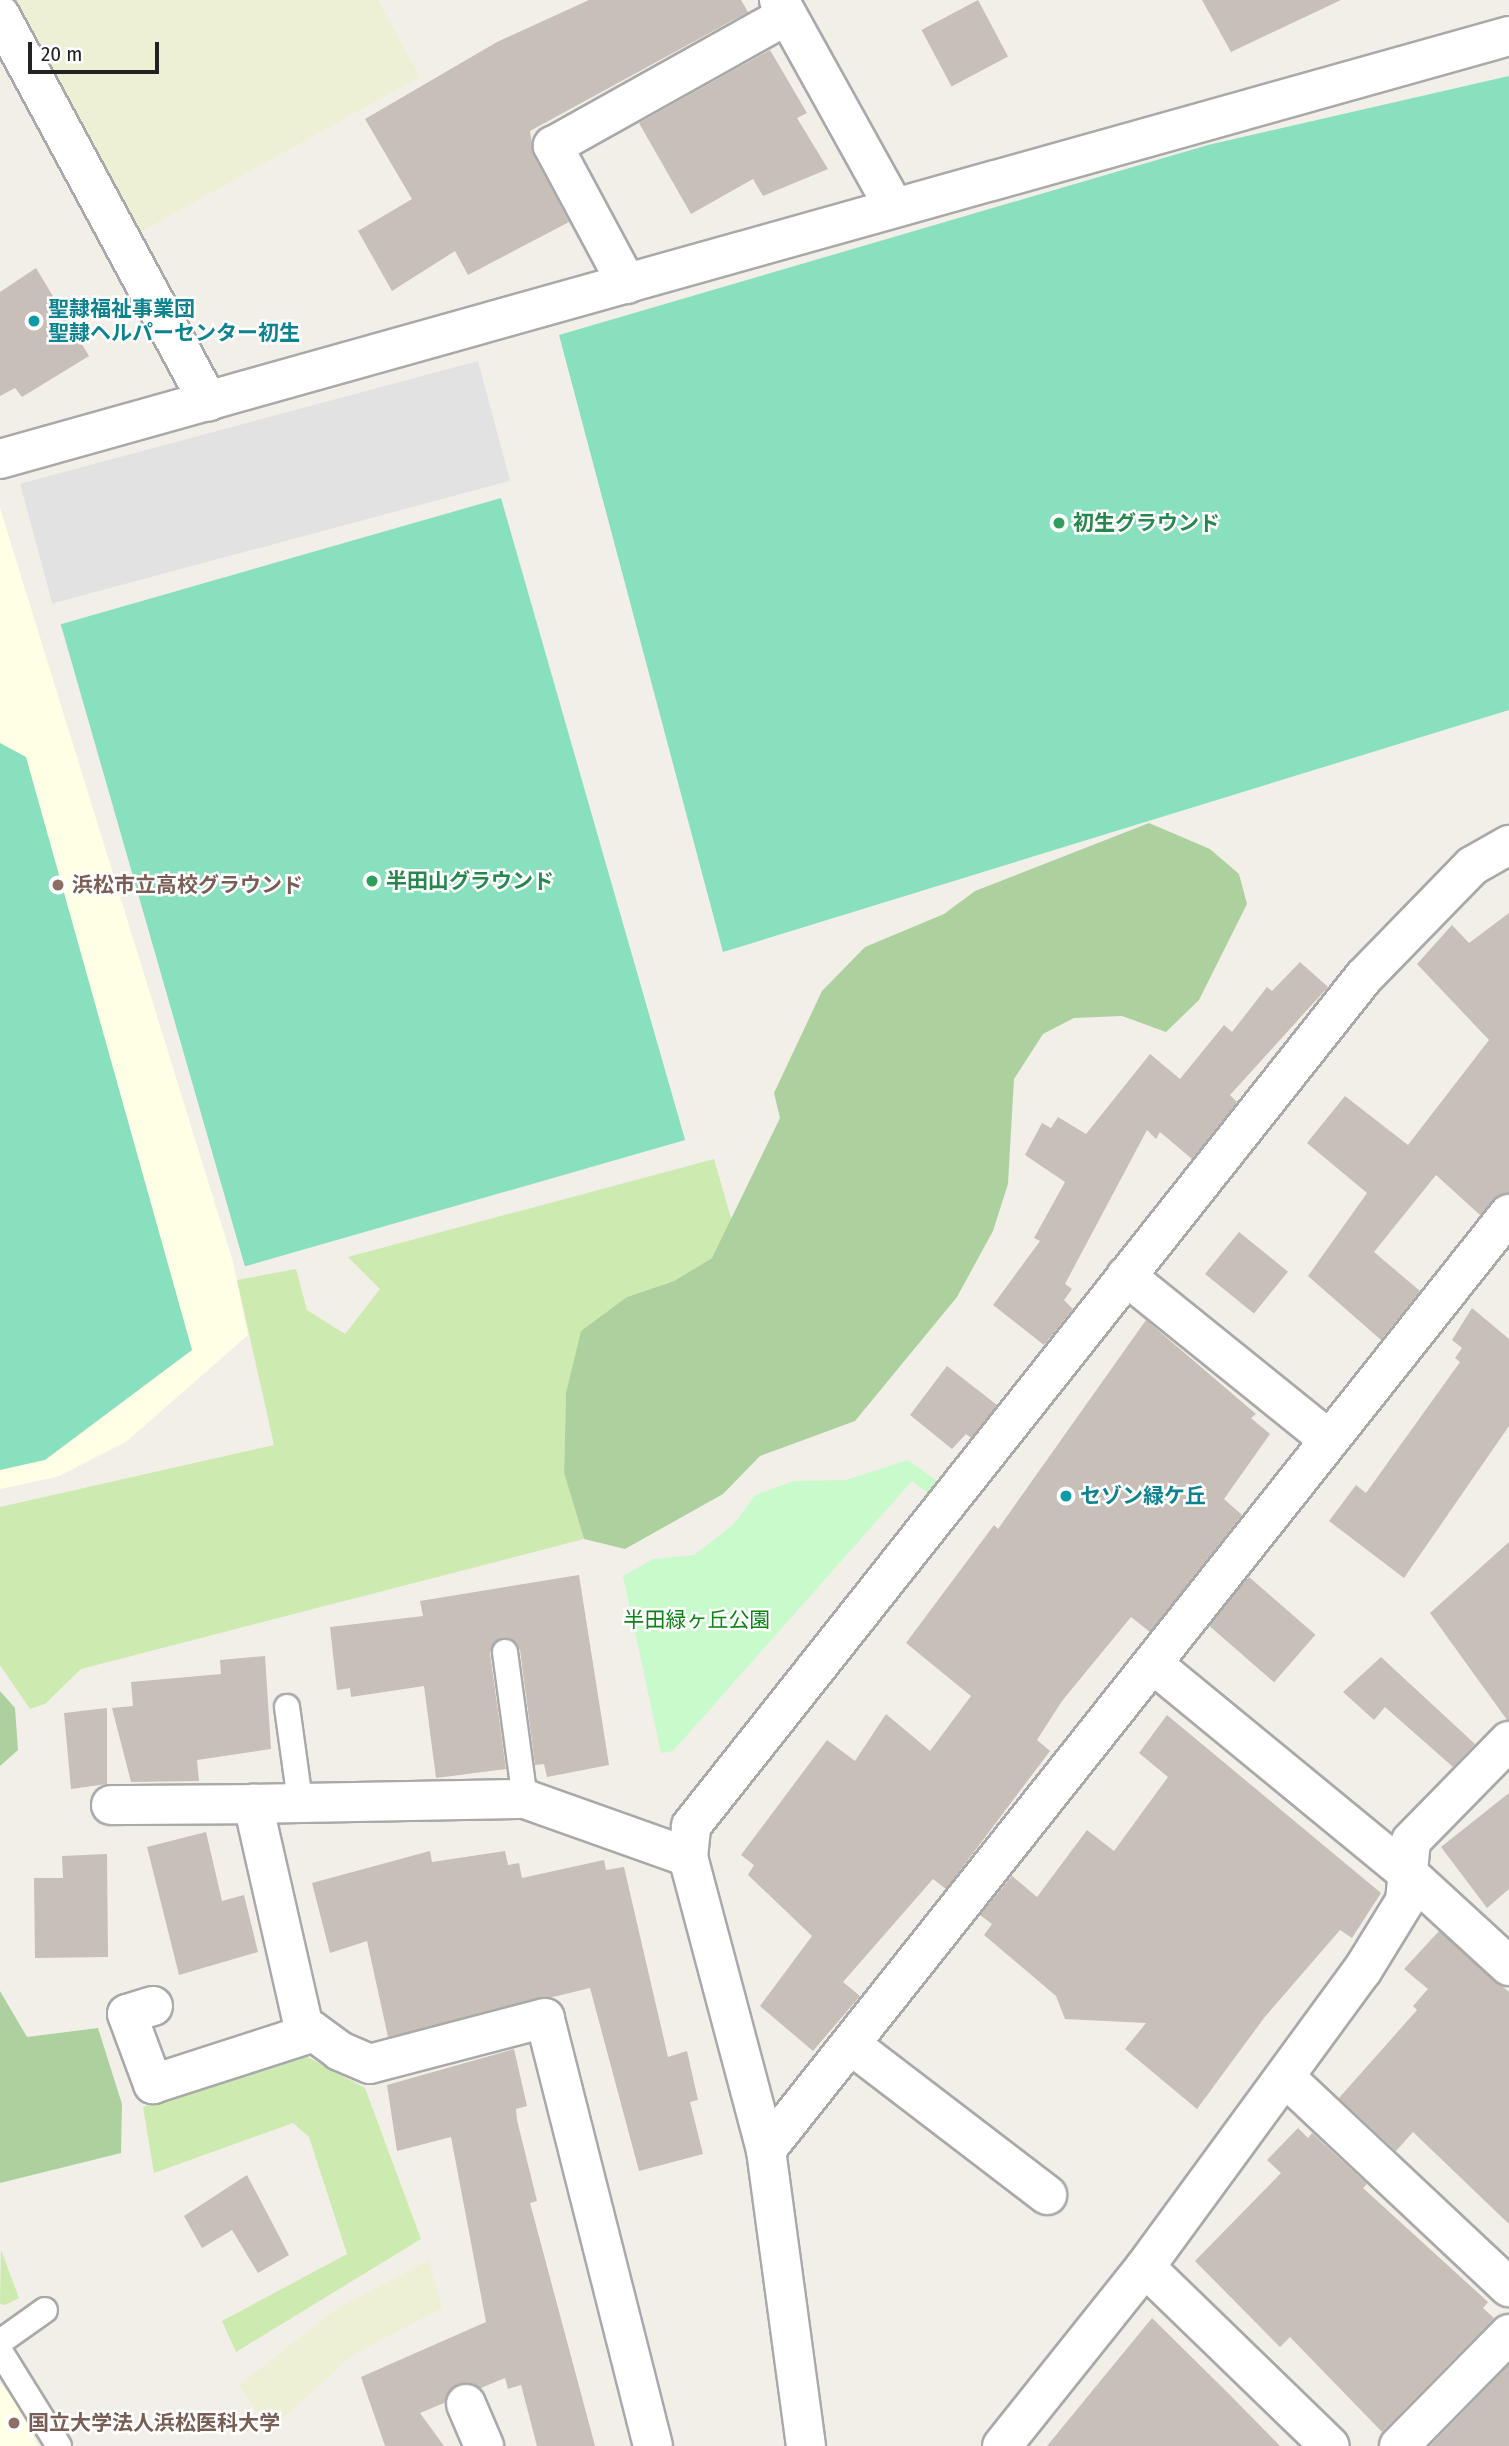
<!DOCTYPE html>
<html>
<head>
<meta charset="utf-8">
<style>
	body { margin:0 }
	#map { position:relative; width:1509px; height:2446px; overflow:hidden; background:#f2efe9; font-family:"Fira Sans Condensed","Noto Sans JP",sans-serif }
	div>[style] { position:absolute }
	.education>* { inset:0; background:#ffffe5 }
	.farmland>* { inset:0; background:#eef0d5 }
	.grass>* { inset:0; background:#cdebb0 }
	.forest>* { inset:0; background:#add19e }
	.park>* { inset:0; background:#c8facc }
	.pitch>* { inset:0; background:#88e0be; transform-origin:0 0 }
	.parking>* { inset:0; background:#e2e2e2; transform-origin:0 0 }
	.building>* { inset:0; background:#c7bfb8; transform-origin:0 0 }
	.roads { filter:drop-shadow(2px 0 #a9a9a9) drop-shadow(-2px 0 #a9a9a9) drop-shadow(0 2px #a9a9a9) drop-shadow(0 -2px #a9a9a9) }
	.service>* { height:24px; margin:-12px; padding:0 12px; transform-origin:12px; border-radius:12px; background:#fff }
	.minor>* { height:38px; margin:-19px; padding:0 19px; transform-origin:19px; border-radius:19px; background:#fff }
	.tertiary>* { height:38px; margin:-19px; padding:0 19px; transform-origin:19px; border-radius:19px; background:#fff }
	.dots>* { width:19px; height:19px; translate:-50% -50%; box-sizing:border-box; border:4px solid #fff; border-radius:50% }
	span { translate:-50% -50%; white-space:nowrap; text-align:center; line-height:1.15; -webkit-text-stroke:5px #fff; paint-order:stroke }
	.culture-label { font-size:21px; color:#0d838f; font-weight:700 }
	.left { translate:0 -50%; text-align:left }
	.leisure-label { font-size:21px; color:#27864d; font-weight:700 }
	.education-label { font-size:21px; color:#785e54; font-weight:700 }
	.park-label { font-size:21px; color:#0c8416 }
	.scale { position:absolute; left:28px; top:42px; width:131px; height:32px; box-sizing:border-box; border:4px solid #222; border-top:0; padding-left:9px; font-size:21px; line-height:24px; white-space:nowrap; color:#222; -webkit-text-stroke:5px #fff; paint-order:stroke }
</style>
</head>
<body>
<div id="map">
	<div class="education">
		<i style="clip-path:polygon(0 508px,233px 1262px,248px 1335px,126px 1442px,57px 1477px,0 1489px)"></i>
		<i style="clip-path:polygon(0 2383px,16px 2400px,38px 2446px,0 2446px)"></i>
	</div>
	<div class="farmland">
		<i style="clip-path:polygon(8px 0,378px 0,420px 77px,135px 235px)"></i>
		<i style="clip-path:polygon(429px 2260px,442px 2308px,353px 2355px,269px 2431px,239px 2385px,336px 2309px)"></i>
	</div>
	<div class="grass">
		<i style="clip-path:polygon(714px 1159px,733px 1225px,712px 1258px,674px 1281px,627px 1297px,566px 1393px,564px 1473px,584px 1539px,81px 1669px,45px 1704px,30px 1709px,0 1665px,0 1507px,274px 1445px,237px 1280px,296px 1269px,307px 1310px,345px 1334px,380px 1289px,348px 1257px)"></i>
		<i style="clip-path:polygon(302px 2054px,365px 2088px,421px 2239px,236px 2352px,222px 2321px,347px 2254px,309px 2137px,293px 2123px,154px 2173px,143px 2107px)"></i>
		<i style="clip-path:polygon(1px 2250px,19px 2298px,5px 2305px,0 2304px)"></i>
	</div>
	<div class="forest">
		<i style="clip-path:polygon(1149px 823px,1210px 849px,1239px 874px,1247px 904px,1199px 1000px,1166px 1032px,1122px 1016px,1074px 1018px,1043px 1034px,1014px 1079px,1008px 1184px,993px 1231px,957px 1297px,855px 1421px,760px 1456px,723px 1494px,625px 1549px,584px 1539px,564px 1473px,566px 1393px,581px 1331px,627px 1297px,674px 1281px,712px 1258px,780px 1118px,774px 1093px,822px 991px,865px 947px,944px 914px,975px 891px)"></i>
		<i style="clip-path:polygon(0 1691px,15px 1708px,18px 1750px,0 1766px)"></i>
		<i style="clip-path:polygon(0 1991px,27px 2037px,98px 2028px,122px 2104px,121px 2153px,0 2183px)"></i>
	</div>
	<div class="park">
		<i style="clip-path:polygon(908px 1460px,937px 1481px,929px 1494px,912px 1481px,673px 1751px,661px 1753px,623px 1576px,653px 1559px,694px 1555px,733px 1525px,755px 1495px,794px 1481px,846px 1480px)"></i>
	</div>
	<div class="pitch">
		<i style="clip-path:polygon(1509px 76px,1509px 710px,723px 952px,559px 335px,1208px 145px)"></i>
		<i style="left:501px;top:498px;width:668px;height:458px;rotate:74deg"></i>
		<i style="clip-path:polygon(0 743px,26px 757px,192px 1350px,45px 1460px,0 1470px)"></i>
	</div>
	<div class="parking">
		<i style="left:478px;top:361px;width:124px;height:474px;rotate:75deg"></i>
	</div>
	<div class="building">
		<i style="clip-path:polygon(589px 0,741px 0,748px 12px,530px 131px,534px 156px,569px 222px,468px 275px,455px 251px,392px 291px,358px 231px,412px 199px,365px 119px,497px 42px)"></i>
		<i style="left:978px;top:0;width:64px;height:64px;rotate:62deg"></i>
		<i style="clip-path:polygon(1202px 0,1341px 0,1231px 52px)"></i>
		<i style="clip-path:polygon(770px 50px,807px 113px,797px 118px,828px 169px,763px 196px,753px 179px,691px 214px,639px 123px)"></i>
		<i style="clip-path:polygon(36px 268px,89px 356px,22px 397px,15px 388px,0 396px,0 292px)"></i>
		<i style="clip-path:polygon(1509px 913px,1509px 1193px,1480px 1215px,1436px 1175px,1374px 1252px,1420px 1291px,1381px 1340px,1308px 1276px,1367px 1193px,1307px 1143px,1345px 1096px,1408px 1145px,1489px 1040px,1417px 964px,1452px 925px,1469px 943px)"></i>
		<i style="clip-path:polygon(1300px 962px,1328px 987px,1230px 1095px,1237px 1102px,1192px 1159px,1160px 1132px,1156px 1139px,1147px 1130px,1065px 1284px,1072px 1289px,1064px 1300px,1073px 1309px,1044px 1345px,993px 1305px,1040px 1241px,1034px 1238px,1065px 1182px,1025px 1155px,1042px 1123px,1051px 1128px,1058px 1117px,1086px 1134px,1150px 1054px,1180px 1079px,1224px 1025px,1232px 1032px,1267px 987px,1272px 991px)"></i>
		<i style="left:1239px;top:1232px;width:63px;height:54px;rotate:39deg"></i>
		<i style="clip-path:polygon(1472px 1308px,1509px 1339px,1509px 1426px,1404px 1578px,1329px 1521px,1356px 1485px,1366px 1493px,1460px 1362px,1455px 1358px,1462px 1348px,1452px 1340px)"></i>
		<i style="clip-path:polygon(1146px 1320px,1256px 1414px,1251px 1418px,1270px 1434px,1224px 1499px,1242px 1515px,1150px 1632px,1131px 1617px,1062px 1701px,1037px 1740px,1050px 1751px,946px 1889px,933px 1879px,843px 1982px,860px 1996px,813px 2051px,760px 2006px,812px 1936px,748px 1875px,754px 1865px,741px 1855px,827px 1740px,855px 1761px,886px 1714px,930px 1751px,971px 1696px,906px 1643px,994px 1525px,998px 1529px)"></i>
		<i style="clip-path:polygon(947px 1366px,997px 1405px,971px 1438px,966px 1434px,952px 1449px,910px 1415px)"></i>
		<i style="clip-path:polygon(1509px 1542px,1509px 1720px,1507px 1720px,1430px 1613px)"></i>
		<i style="clip-path:polygon(579px 1575px,609px 1765px,547px 1777px,544px 1764px,535px 1765px,520px 1650px,510px 1638px,495px 1641px,490px 1653px,506px 1769px,436px 1778px,424px 1686px,351px 1697px,350px 1688px,337px 1690px,330px 1627px,423px 1616px,420px 1601px)"></i>
		<i style="left:1249px;top:1577px;width:88px;height:63px;rotate:41deg"></i>
		<i style="clip-path:polygon(265px 1656px,271px 1749px,197px 1760px,199px 1781px,131px 1782px,112px 1708px,133px 1706px,131px 1682px,221px 1674px,220px 1660px)"></i>
		<i style="clip-path:polygon(1381px 1657px,1475px 1744px,1453px 1767px,1385px 1707px,1374px 1720px,1343px 1692px)"></i>
		<i style="clip-path:polygon(107px 1708px,107px 1784px,71px 1789px,64px 1713px)"></i>
		<i style="clip-path:polygon(1167px 1715px,1381px 1893px,1352px 1938px,1340px 1930px,1264px 2018px,1197px 2109px,1125px 2049px,1146px 2023px,1065px 2019px,1056px 1996px,984px 1935px,992px 1924px,980px 1915px,1012px 1876px,1037px 1897px,1087px 1830px,1114px 1851px,1168px 1777px,1139px 1753px)"></i>
		<i style="clip-path:polygon(1509px 1793px,1509px 1889px,1487px 1908px,1441px 1847px)"></i>
		<i style="clip-path:polygon(206px 1832px,222px 1901px,244px 1895px,258px 1952px,179px 1975px,147px 1847px)"></i>
		<i style="clip-path:polygon(430px 1851px,432px 1862px,505px 1851px,508px 1865px,519px 1863px,522px 1878px,604px 1860px,606px 1870px,624px 1867px,668px 2057px,687px 2051px,698px 2100px,690px 2102px,703px 2154px,639px 2171px,590px 1988px,388px 2037px,367px 1941px,330px 1953px,312px 1883px)"></i>
		<i style="clip-path:polygon(107px 1854px,108px 1957px,35px 1958px,34px 1878px,63px 1878px,62px 1856px)"></i>
		<i style="clip-path:polygon(1439px 1931px,1509px 1992px,1509px 2224px,1413px 2132px,1396px 2151px,1339px 2098px,1417px 2010px,1413px 2006px,1428px 1989px,1404px 1969px)"></i>
		<i style="clip-path:polygon(514px 2049px,527px 2106px,516px 2109px,517px 2120px,537px 2201px,530px 2203px,595px 2446px,537px 2446px,521px 2385px,508px 2389px,505px 2378px,481px 2388px,458px 2384px,444px 2403px,420px 2413px,444px 2446px,385px 2446px,361px 2377px,486px 2322px,451px 2137px,397px 2151px,387px 2085px)"></i>
		<i style="clip-path:polygon(1298px 2128px,1308px 2138px,1312px 2133px,1367px 2184px,1363px 2188px,1488px 2302px,1483px 2308px,1494px 2318px,1382px 2432px,1290px 2337px,1280px 2347px,1195px 2261px,1281px 2173px,1267px 2160px)"></i>
		<i style="clip-path:polygon(247px 2175px,289px 2255px,258px 2273px,232px 2230px,202px 2248px,184px 2216px)"></i>
		<i style="clip-path:polygon(1152px 2318px,1230px 2395px,1280px 2446px,1047px 2446px)"></i>
		<i style="clip-path:polygon(1509px 2365px,1509px 2446px,1430px 2446px)"></i>
	</div>
	<div class="roads">
		<div class="service">
			<i style="left:505px;top:1652px;width:148px;rotate:82.3deg"></i>
			<i style="left:287px;top:1707px;width:95px;rotate:82.1deg"></i>
			<i style="left:0;top:2342px;width:55px;rotate:-35.4deg"></i>
			<i style="left:0;top:2351px;width:112px;rotate:58.2deg"></i>
		</div>
		<div class="minor">
			<i style="left:0;top:15px;width:439px;rotate:61.7deg"></i>
			<i style="left:627px;top:284px;width:157px;rotate:-118.2deg"></i>
			<i style="left:553px;top:146px;width:268px;rotate:-29.2deg"></i>
			<i style="left:1126px;top:1276px;width:261px;rotate:38.9deg"></i>
			<i style="left:1154px;top:1665px;width:333px;rotate:39.4deg"></i>
			<i style="left:1411px;top:1876px;width:133px;rotate:42.6deg"></i>
			<i style="left:111px;top:1805px;width:142px;rotate:-0.4deg"></i>
			<i style="left:153px;top:2006px;width:27px;rotate:163deg"></i>
			<i style="left:127px;top:2014px;width:75px;rotate:69.6deg"></i>
			<i style="left:153px;top:2084px;width:169px;rotate:-17.9deg"></i>
			<i style="left:851px;top:2045px;width:247px;rotate:37.4deg"></i>
			<i style="left:1285px;top:2077px;width:307px;rotate:43.2deg"></i>
			<i style="left:766px;top:2150px;width:1195px;rotate:-51.56deg"></i>
			<i style="left:1145px;top:2267px;width:257px;rotate:44.1deg"></i>
			<i style="left:466px;top:2404px;width:46px;rotate:66.8deg"></i>
			<i style="left:653px;top:2446px;width:441px;rotate:-104.2deg"></i>
			<i style="left:545px;top:2018px;width:181px;rotate:165.3deg"></i>
			<i style="left:370px;top:2064px;width:33px;rotate:-157deg"></i>
			<i style="left:340px;top:2051px;width:46px;rotate:-143.9deg"></i>
			<i style="left:303px;top:2024px;width:226px;rotate:-102.8deg"></i>
			<i style="left:253px;top:1804px;width:272px;rotate:-1.1deg"></i>
			<i style="left:525px;top:1799px;width:173px;rotate:19.6deg"></i>
			<i style="left:806px;top:2446px;width:299px;rotate:-97.7deg"></i>
			<i style="left:766px;top:2150px;width:303px;rotate:-104.9deg"></i>
			<i style="left:688px;top:1857px;width:31px;rotate:-84deg"></i>
			<i style="left:691px;top:1826px;width:1083px;rotate:-51.6deg"></i>
			<i style="left:1364px;top:977px;width:155px;rotate:-45.8deg"></i>
			<i style="left:1472px;top:866px;width:43px;rotate:-29.6deg"></i>
			<i style="left:1002px;top:2446px;width:229px;rotate:-51.4deg"></i>
			<i style="left:1145px;top:2267px;width:367px;rotate:-53.8deg"></i>
			<i style="left:1362px;top:1971px;width:82px;rotate:-58.4deg"></i>
			<i style="left:1405px;top:1901px;width:60px;rotate:-84.3deg"></i>
			<i style="left:1411px;top:1841px;width:140px;rotate:-45.6deg"></i>
			<i style="left:1399px;top:2446px;width:157px;rotate:-45.5deg"></i>
		</div>
		<div class="tertiary">
			<i style="left:779px;top:0;width:235px;rotate:61deg"></i>
			<i style="left:0;top:459px;width:1567px;rotate:-15.66deg"></i>
		</div>
	</div>
	<div class="dots">
		<i style="left:34px;top:321px;background:#0f9aa8"></i>
		<i style="left:1059px;top:523px;background:#2e9e5b"></i>
		<i style="left:372px;top:881px;background:#2e9e5b"></i>
		<i style="left:58px;top:885px;background:#8d6e63"></i>
		<i style="left:1066px;top:1496px;background:#0f9aa8"></i>
		<i style="left:14px;top:2423px;background:#8d6e63"></i>
	</div>
	<div class="culture-label">
		<span class="left" style="left:48px;top:321px">聖隷福祉事業団<br>聖隷ヘルパーセンター初生</span>
		<span class="left" style="left:1080px;top:1496px">セゾン緑ケ丘</span>
	</div>
	<div class="leisure-label">
		<span class="left" style="left:1073px;top:523px">初生グラウンド</span>
		<span class="left" style="left:386px;top:881px">半田山グラウンド</span>
	</div>
	<div class="education-label">
		<span class="left" style="left:72px;top:885px">浜松市立高校グラウンド</span>
		<span class="left" style="left:28px;top:2423px">国立大学法人浜松医科大学</span>
	</div>
	<div class="park-label">
		<span style="left:697px;top:1620px">半田緑ヶ丘公園</span>
	</div>
	<div class="scale">20 m</div>
</div>
</body>
</html>
